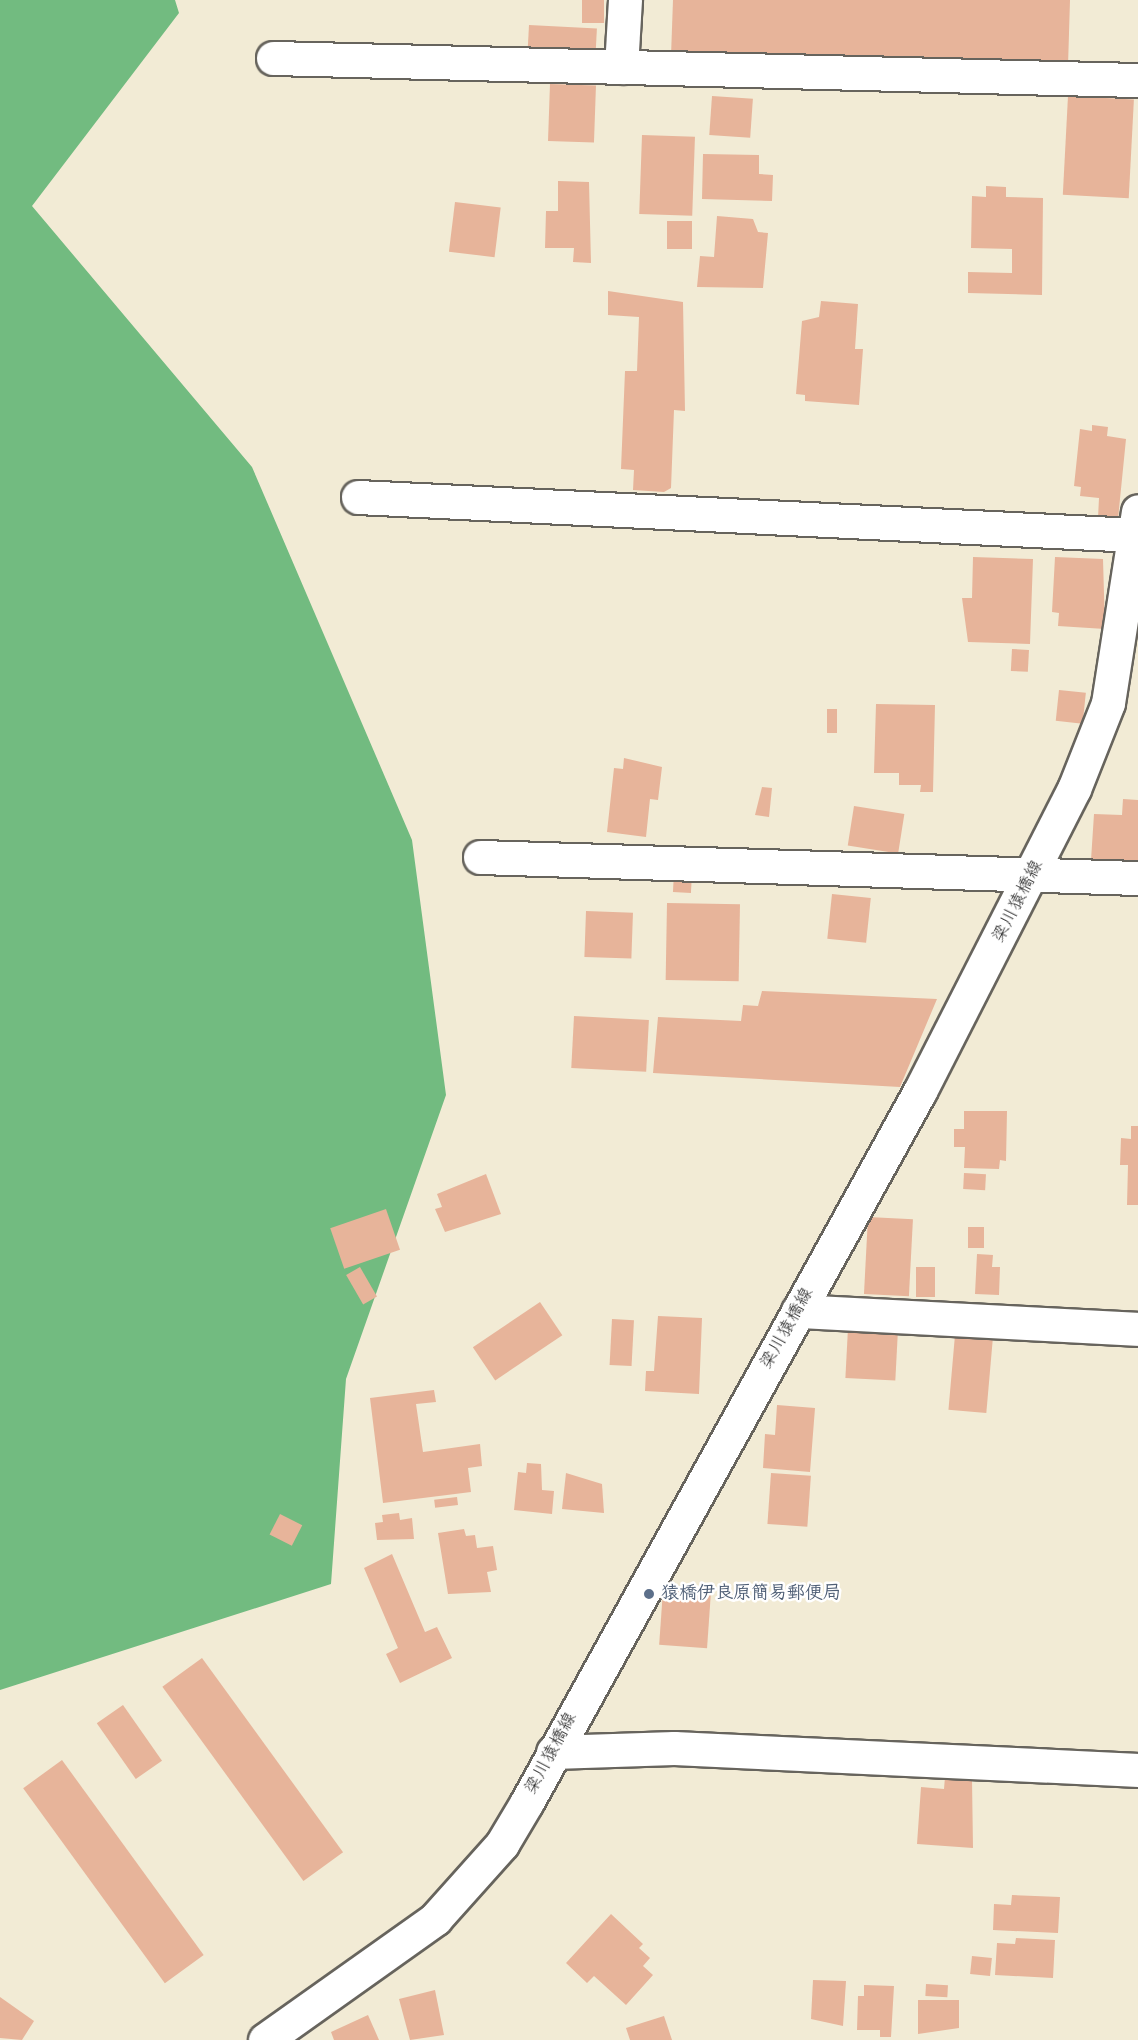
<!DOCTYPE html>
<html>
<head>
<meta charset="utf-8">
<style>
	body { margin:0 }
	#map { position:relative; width:1138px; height:2040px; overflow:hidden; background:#f2ebd5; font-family:Kalam,"Klee One",sans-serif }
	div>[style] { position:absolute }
	.forest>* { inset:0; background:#72bb80 }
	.building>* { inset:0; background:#e7b49a; transform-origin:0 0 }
	.roads { filter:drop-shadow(2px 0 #67645d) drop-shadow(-2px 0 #67645d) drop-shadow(0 2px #67645d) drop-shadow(0 -2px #67645d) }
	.minor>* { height:33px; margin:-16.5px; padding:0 16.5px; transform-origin:16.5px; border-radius:16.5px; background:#fff }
	.major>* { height:33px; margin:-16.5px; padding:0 16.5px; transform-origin:16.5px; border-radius:16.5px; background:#fff }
	.dots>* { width:16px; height:16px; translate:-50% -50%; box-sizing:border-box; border:3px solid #fff; border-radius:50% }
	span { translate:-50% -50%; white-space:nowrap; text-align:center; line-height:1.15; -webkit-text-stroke:5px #fff; paint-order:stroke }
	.street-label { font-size:18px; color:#1c1c1c }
	.service-label { font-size:18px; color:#4e5e75; font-weight:700 }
	.left { translate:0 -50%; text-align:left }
</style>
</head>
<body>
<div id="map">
	<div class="forest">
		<i style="clip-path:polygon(0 0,175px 0,179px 13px,32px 206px,252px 467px,412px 840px,446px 1095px,346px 1379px,331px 1584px,0 1690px)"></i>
	</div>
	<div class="building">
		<i style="left:582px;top:0;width:22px;height:23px"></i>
		<i style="clip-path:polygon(673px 0,1070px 0,1068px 66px,671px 56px)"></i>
		<i style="left:529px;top:25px;width:68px;height:23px;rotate:3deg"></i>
		<i style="left:550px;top:84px;width:46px;height:57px;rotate:2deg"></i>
		<i style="left:712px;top:96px;width:41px;height:39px;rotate:4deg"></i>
		<i style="left:1068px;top:96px;width:66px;height:99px;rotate:3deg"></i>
		<i style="left:642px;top:135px;width:53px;height:79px;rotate:2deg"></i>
		<i style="clip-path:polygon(703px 154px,759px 155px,759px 174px,773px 175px,772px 201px,702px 199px)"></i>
		<i style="clip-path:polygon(558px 181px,589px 182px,591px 263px,573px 262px,574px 248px,545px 248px,546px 211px,558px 211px)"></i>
		<i style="clip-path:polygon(986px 186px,1006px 187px,1006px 197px,1043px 198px,1042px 295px,968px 293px,968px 272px,1012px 273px,1012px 249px,971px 248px,972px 196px,986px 197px)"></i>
		<i style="left:455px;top:202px;width:46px;height:50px;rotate:7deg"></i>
		<i style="clip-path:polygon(717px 216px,753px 219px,758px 232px,768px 233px,763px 288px,697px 287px,700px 256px,714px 257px)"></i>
		<i style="left:667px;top:221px;width:25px;height:28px"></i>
		<i style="clip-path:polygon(608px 291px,683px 302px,685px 411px,674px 410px,671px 488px,664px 492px,633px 490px,634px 470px,621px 469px,625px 371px,637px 371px,639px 317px,608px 315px)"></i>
		<i style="clip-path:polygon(821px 301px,858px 304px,855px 349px,863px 349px,859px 405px,805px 401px,805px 395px,796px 394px,802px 321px,819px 317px)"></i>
		<i style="clip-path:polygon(1092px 425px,1108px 427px,1107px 436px,1126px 439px,1118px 519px,1098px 518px,1099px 498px,1080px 496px,1081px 487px,1074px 486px,1080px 429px,1092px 431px)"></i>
		<i style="clip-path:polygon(973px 557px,1033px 559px,1030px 644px,968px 642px,962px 598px,972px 598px)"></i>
		<i style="clip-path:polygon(1055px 557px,1103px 559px,1105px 629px,1058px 626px,1059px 613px,1052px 612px)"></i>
		<i style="left:1012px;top:649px;width:17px;height:22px;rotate:3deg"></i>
		<i style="left:1059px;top:690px;width:27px;height:31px;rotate:6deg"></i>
		<i style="clip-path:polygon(876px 704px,935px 705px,933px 792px,920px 792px,921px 785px,899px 785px,899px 773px,874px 773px)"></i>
		<i style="left:827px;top:709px;width:10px;height:24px"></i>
		<i style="clip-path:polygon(624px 758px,662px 767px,658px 800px,650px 799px,646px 837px,607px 832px,614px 768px,623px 769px)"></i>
		<i style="clip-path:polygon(762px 787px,772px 788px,769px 817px,755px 815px)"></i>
		<i style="clip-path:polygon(1123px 799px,1138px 800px,1138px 863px,1091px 860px,1094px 814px,1122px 815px)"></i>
		<i style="left:854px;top:806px;width:51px;height:40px;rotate:9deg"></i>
		<i style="left:674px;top:872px;width:18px;height:20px;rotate:3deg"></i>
		<i style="left:832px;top:894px;width:39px;height:45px;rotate:6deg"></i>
		<i style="left:667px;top:903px;width:73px;height:77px;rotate:1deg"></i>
		<i style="left:586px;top:911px;width:47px;height:46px;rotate:2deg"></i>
		<i style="clip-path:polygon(762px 991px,937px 999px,900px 1087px,653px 1073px,658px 1017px,741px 1021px,743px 1005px,758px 1006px)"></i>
		<i style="left:574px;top:1016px;width:75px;height:52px;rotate:3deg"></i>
		<i style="clip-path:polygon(964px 1111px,1007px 1111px,1006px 1161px,1000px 1160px,999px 1169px,964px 1168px,965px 1147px,954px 1147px,954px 1129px,964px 1129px)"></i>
		<i style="clip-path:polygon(1131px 1126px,1138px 1126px,1138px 1205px,1127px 1205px,1128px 1165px,1120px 1165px,1121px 1138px,1131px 1139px)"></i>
		<i style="left:964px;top:1173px;width:22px;height:16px;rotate:3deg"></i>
		<i style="clip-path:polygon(486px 1174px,501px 1214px,445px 1232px,435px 1209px,442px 1207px,437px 1194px)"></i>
		<i style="left:386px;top:1209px;width:43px;height:59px;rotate:71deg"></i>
		<i style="left:868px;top:1217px;width:45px;height:77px;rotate:3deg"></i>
		<i style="left:968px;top:1227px;width:16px;height:21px"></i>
		<i style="clip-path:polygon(977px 1254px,993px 1255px,992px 1267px,1000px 1267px,999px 1295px,975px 1294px)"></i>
		<i style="left:360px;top:1267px;width:34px;height:16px;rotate:60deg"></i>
		<i style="left:916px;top:1267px;width:19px;height:30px"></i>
		<i style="left:540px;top:1302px;width:40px;height:81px;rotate:56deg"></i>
		<i style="clip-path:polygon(658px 1316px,702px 1318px,699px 1394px,645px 1391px,646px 1371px,654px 1371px)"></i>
		<i style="left:612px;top:1319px;width:22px;height:46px;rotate:3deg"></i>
		<i style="left:848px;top:1328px;width:50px;height:50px;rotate:3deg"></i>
		<i style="left:955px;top:1335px;width:38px;height:75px;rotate:5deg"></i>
		<i style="clip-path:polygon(434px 1390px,436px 1402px,416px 1404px,423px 1452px,480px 1444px,482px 1466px,468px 1468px,471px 1492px,383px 1503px,370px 1398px)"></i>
		<i style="clip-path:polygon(777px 1405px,815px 1408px,810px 1472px,763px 1468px,765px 1434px,775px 1435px)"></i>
		<i style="clip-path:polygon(527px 1463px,541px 1464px,542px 1490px,554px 1491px,552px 1514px,514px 1510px,518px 1472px,526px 1473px)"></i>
		<i style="clip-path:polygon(566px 1473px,602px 1484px,604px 1513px,562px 1509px)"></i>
		<i style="left:771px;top:1473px;width:40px;height:51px;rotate:4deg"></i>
		<i style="left:457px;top:1497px;width:8px;height:23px;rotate:83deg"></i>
		<i style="clip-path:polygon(399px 1513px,400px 1520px,412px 1518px,414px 1539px,377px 1540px,375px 1523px,383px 1522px,382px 1515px)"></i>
		<i style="left:280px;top:1514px;width:25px;height:23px;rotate:27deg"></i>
		<i style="clip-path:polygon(464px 1529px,466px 1536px,475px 1535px,477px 1548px,493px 1546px,497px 1570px,487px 1572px,491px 1592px,448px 1594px,438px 1533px)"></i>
		<i style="clip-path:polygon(392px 1554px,425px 1632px,437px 1627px,452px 1658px,400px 1683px,386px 1654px,398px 1648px,364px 1568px)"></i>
		<i style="left:663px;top:1590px;width:48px;height:55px;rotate:4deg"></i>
		<i style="left:202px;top:1658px;width:240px;height:49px;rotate:54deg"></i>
		<i style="left:123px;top:1705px;width:68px;height:32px;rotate:55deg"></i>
		<i style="left:62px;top:1760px;width:241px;height:48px;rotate:54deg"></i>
		<i style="clip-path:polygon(945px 1777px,972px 1779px,973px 1848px,917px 1844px,921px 1787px,944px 1789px)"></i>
		<i style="clip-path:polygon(1012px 1895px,1060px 1897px,1058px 1933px,993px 1930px,994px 1904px,1011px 1905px)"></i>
		<i style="clip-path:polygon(611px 1914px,643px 1944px,639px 1948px,650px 1958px,643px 1966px,653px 1975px,626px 2005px,594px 1976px,587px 1983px,566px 1963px)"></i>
		<i style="clip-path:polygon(1016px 1938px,1055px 1940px,1053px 1978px,995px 1975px,997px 1943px,1015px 1944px)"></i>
		<i style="left:972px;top:1956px;width:20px;height:18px;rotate:6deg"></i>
		<i style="clip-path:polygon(813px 1980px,846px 1981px,843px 2026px,811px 2019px)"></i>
		<i style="left:926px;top:1984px;width:22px;height:12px;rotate:3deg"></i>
		<i style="clip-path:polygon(864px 1985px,894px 1986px,891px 2037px,880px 2037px,880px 2030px,857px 2030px,858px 1996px,864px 1996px)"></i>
		<i style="clip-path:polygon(435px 1990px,444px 2035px,410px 2040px,399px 1999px)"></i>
		<i style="clip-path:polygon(0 1997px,34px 2021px,22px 2040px,0 2038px)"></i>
		<i style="clip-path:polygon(918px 2000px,959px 2000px,959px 2028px,918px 2034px)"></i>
		<i style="clip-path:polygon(368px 2015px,379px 2040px,334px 2040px,331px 2032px)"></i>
		<i style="clip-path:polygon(664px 2016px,672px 2040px,630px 2040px,626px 2028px)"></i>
	</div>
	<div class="roads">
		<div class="minor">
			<i style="left:273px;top:58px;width:865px;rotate:1.46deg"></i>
			<i style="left:621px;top:67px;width:67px;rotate:-86.6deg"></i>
			<i style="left:358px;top:497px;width:779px;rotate:2.8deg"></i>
			<i style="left:480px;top:857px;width:658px;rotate:1.83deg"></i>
			<i style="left:798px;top:1311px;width:340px;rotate:3deg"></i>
			<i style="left:553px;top:1752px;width:121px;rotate:-1.9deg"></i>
			<i style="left:674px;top:1748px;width:465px;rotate:2.7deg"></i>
		</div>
		<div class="major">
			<i style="left:265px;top:2040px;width:209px;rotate:-35.4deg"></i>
			<i style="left:435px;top:1919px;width:101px;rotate:-48.2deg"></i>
			<i style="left:502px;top:1844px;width:49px;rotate:-59.2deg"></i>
			<i style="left:527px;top:1802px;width:812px;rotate:-61.07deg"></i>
			<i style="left:920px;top:1091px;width:339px;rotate:-63deg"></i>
			<i style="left:1074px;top:789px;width:92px;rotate:-68.4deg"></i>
			<i style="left:1108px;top:703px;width:194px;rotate:-81.1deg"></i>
		</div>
	</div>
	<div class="dots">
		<i style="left:649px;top:1594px;background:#5c6f8a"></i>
	</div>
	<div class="street-label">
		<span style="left:1019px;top:902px;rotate:-63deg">梁川猿橋線</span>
		<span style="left:788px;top:1329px;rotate:-61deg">梁川猿橋線</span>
		<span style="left:552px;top:1754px;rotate:-62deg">梁川猿橋線</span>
	</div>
	<div class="service-label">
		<span class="left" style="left:661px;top:1594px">猿橋伊良原簡易郵便局</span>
	</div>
</div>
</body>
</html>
